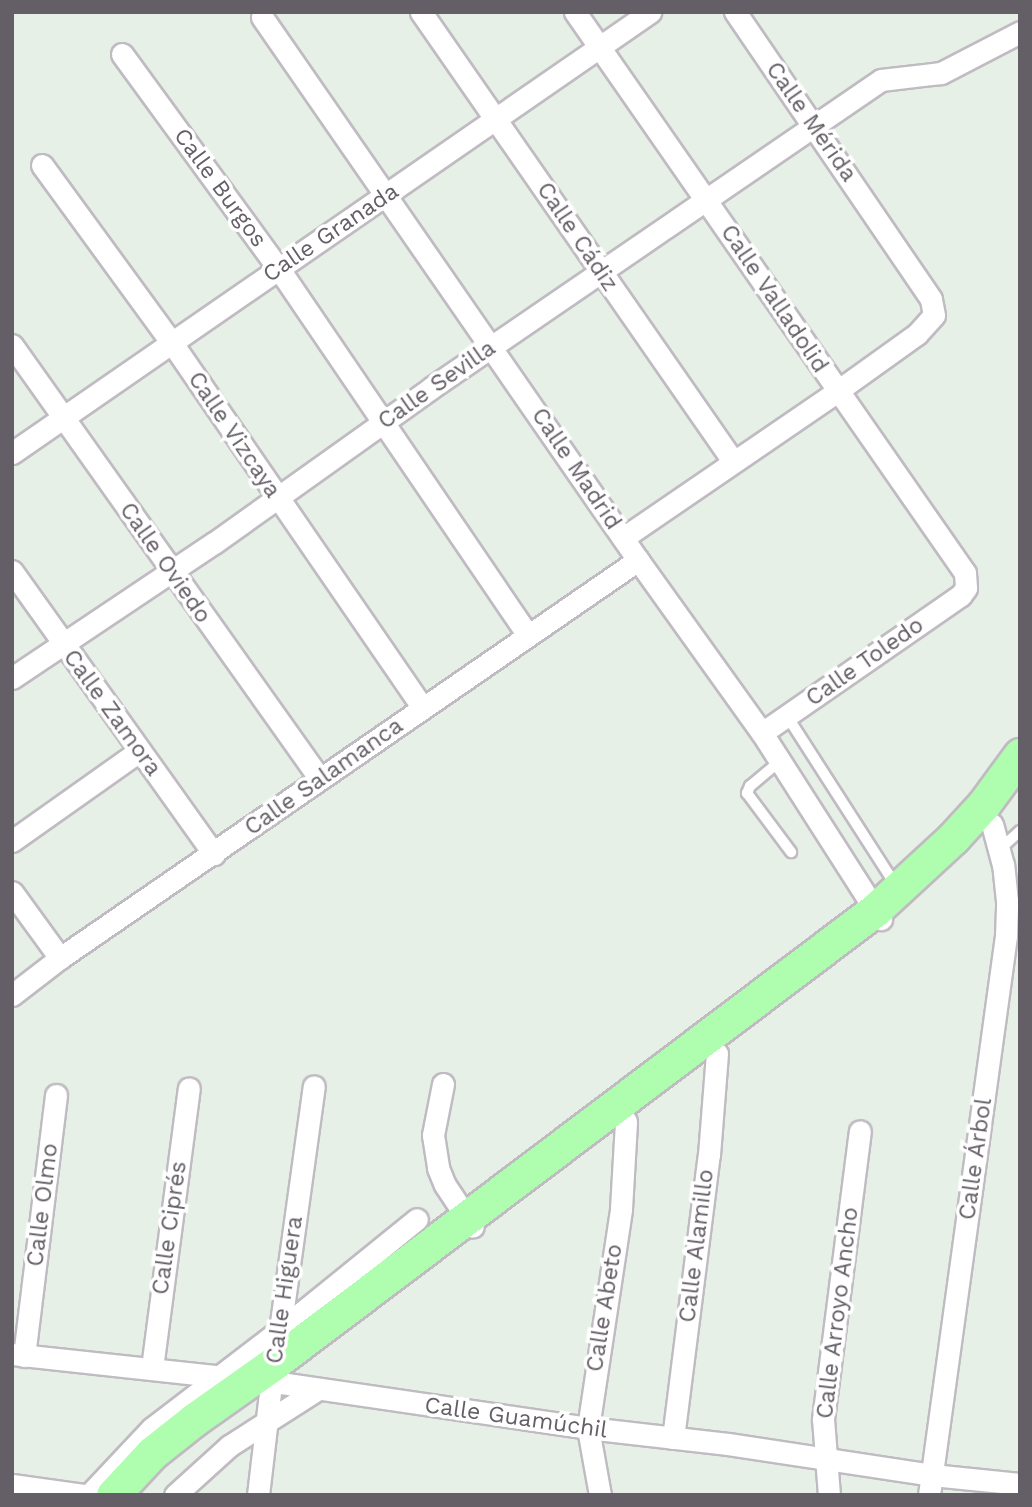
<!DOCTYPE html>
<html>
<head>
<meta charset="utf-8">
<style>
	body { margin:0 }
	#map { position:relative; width:1032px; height:1507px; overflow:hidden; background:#e7f0e6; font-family:"Work Sans",sans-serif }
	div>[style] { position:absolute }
	.roads { filter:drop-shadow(2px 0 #c0bbc2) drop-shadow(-2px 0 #c0bbc2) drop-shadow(0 2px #c0bbc2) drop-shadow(0 -2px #c0bbc2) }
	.service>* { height:10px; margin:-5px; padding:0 5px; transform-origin:5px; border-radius:5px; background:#fff }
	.minor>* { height:21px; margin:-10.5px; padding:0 10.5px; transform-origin:10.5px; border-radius:10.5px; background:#fff }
	.primary>* { height:33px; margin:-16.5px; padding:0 16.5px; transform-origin:16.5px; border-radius:16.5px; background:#affdae }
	span { translate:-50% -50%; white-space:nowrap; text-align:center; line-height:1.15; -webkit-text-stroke:7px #fff; paint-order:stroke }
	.street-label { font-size:23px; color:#645e66 }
	.frame { position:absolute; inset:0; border:14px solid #645e66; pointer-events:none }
</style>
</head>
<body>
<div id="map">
	<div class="roads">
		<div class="service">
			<i style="left:787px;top:716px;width:200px;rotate:57.3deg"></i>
			<i style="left:780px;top:761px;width:39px;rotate:140deg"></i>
			<i style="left:750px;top:786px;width:8px;rotate:113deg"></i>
			<i style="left:747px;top:793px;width:74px;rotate:53.3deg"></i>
			<i style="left:1000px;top:849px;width:27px;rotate:-42deg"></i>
		</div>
		<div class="minor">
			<i style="left:421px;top:12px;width:547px;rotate:55.21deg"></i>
			<i style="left:575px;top:12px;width:683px;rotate:55.19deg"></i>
			<i style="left:965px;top:573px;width:15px;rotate:86deg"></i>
			<i style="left:966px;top:588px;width:9px;rotate:126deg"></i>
			<i style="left:961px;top:595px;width:242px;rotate:145.3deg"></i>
			<i style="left:262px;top:17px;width:660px;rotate:55.3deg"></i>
			<i style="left:638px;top:560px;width:213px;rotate:54.4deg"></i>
			<i style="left:762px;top:733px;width:221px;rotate:57.4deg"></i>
			<i style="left:122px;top:54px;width:266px;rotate:53.9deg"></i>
			<i style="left:279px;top:269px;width:443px;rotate:55.8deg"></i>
			<i style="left:42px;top:165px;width:220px;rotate:53.9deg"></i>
			<i style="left:172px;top:343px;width:443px;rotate:55.5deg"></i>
			<i style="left:12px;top:345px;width:532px;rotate:54.64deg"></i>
			<i style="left:12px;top:453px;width:776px;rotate:-34.65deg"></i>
			<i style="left:623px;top:538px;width:258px;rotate:-34.4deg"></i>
			<i style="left:836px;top:392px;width:100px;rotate:-35.6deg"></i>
			<i style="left:917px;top:334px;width:25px;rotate:-48deg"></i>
			<i style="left:934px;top:315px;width:16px;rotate:-101deg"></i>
			<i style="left:931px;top:299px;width:348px;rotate:-124.3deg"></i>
			<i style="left:12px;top:571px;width:348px;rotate:54.5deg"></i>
			<i style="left:12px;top:678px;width:243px;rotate:-33.8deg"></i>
			<i style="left:214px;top:543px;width:267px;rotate:-35.5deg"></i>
			<i style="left:431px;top:388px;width:545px;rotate:-34.39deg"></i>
			<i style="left:881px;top:80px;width:60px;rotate:-6.7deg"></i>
			<i style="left:941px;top:73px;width:89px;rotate:-27.4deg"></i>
			<i style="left:12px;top:841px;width:156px;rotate:-35.3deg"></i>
			<i style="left:12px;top:892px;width:82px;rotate:54deg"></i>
			<i style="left:12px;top:995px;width:61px;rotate:-37.6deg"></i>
			<i style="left:60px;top:958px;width:702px;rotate:-34.55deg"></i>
			<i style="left:443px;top:1084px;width:52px;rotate:101.1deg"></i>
			<i style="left:433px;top:1135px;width:33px;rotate:81deg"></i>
			<i style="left:438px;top:1168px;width:18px;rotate:68deg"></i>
			<i style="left:445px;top:1185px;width:50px;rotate:56.3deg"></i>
			<i style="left:279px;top:1337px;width:253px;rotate:-82.1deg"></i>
			<i style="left:12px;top:1354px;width:270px;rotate:6.2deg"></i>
			<i style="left:280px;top:1383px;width:311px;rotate:8.3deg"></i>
			<i style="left:588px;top:1428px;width:141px;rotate:6.5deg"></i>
			<i style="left:728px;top:1444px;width:206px;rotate:8.6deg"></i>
			<i style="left:932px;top:1475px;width:88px;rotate:5.8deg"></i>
			<i style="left:24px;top:1356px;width:263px;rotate:-83deg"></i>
			<i style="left:152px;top:1368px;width:282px;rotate:-82.5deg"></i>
			<i style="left:673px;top:1438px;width:285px;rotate:-82.8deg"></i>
			<i style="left:709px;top:1155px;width:102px;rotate:-85.5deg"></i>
			<i style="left:12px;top:1485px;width:74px;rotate:7.8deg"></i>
			<i style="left:89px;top:1495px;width:92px;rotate:-46.8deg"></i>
			<i style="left:152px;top:1428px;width:161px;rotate:-37.4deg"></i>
			<i style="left:280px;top:1330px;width:176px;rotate:-39deg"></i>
			<i style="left:175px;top:1495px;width:73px;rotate:-42.2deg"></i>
			<i style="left:229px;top:1446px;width:106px;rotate:-32.6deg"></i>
			<i style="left:258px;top:1495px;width:128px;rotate:-83.3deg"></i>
			<i style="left:600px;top:1495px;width:68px;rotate:-100.2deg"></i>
			<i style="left:588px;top:1428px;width:221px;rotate:-81.4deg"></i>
			<i style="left:621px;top:1209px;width:88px;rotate:-86.7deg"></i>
			<i style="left:829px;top:1495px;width:76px;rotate:-94.5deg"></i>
			<i style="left:823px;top:1419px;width:290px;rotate:-82.7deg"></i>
			<i style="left:929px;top:1495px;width:564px;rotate:-82.16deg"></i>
			<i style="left:1006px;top:936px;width:35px;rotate:-88deg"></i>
			<i style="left:1007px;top:901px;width:36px;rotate:-96deg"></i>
			<i style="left:1003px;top:865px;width:42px;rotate:-105deg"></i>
		</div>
		<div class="primary">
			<i style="left:113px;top:1495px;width:57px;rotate:-47.1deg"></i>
			<i style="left:152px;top:1453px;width:55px;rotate:-38.3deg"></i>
			<i style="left:195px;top:1419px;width:97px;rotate:-35.3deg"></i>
			<i style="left:274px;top:1363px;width:753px;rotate:-37.01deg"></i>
			<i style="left:875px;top:910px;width:106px;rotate:-42.7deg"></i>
			<i style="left:953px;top:838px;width:46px;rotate:-47.6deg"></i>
			<i style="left:984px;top:804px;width:61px;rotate:-53.7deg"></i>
		</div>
	</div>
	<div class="street-label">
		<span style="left:811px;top:122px;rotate:55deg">Calle Mérida</span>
		<span style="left:220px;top:188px;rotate:54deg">Calle Burgos</span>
		<span style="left:331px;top:233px;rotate:-34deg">Calle Granada</span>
		<span style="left:577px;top:237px;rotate:56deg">Calle Cádiz</span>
		<span style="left:774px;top:299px;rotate:56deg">Calle Valladolid</span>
		<span style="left:437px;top:385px;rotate:-35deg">Calle Sevilla</span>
		<span style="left:234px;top:435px;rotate:56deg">Calle Vizcaya</span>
		<span style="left:576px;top:469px;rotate:56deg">Calle Madrid</span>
		<span style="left:165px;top:563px;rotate:55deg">Calle Oviedo</span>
		<span style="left:865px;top:662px;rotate:-35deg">Calle Toledo</span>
		<span style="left:112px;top:713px;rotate:54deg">Calle Zamora</span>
		<span style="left:324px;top:777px;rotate:-35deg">Calle Salamanca</span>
		<span style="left:976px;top:1159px;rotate:-82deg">Calle Árbol</span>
		<span style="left:43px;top:1205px;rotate:-83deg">Calle Olmo</span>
		<span style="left:170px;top:1228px;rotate:-82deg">Calle Ciprés</span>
		<span style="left:697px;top:1246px;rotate:-83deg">Calle Alamillo</span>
		<span style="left:285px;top:1290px;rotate:-82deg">Calle Higuera</span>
		<span style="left:605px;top:1308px;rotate:-81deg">Calle Abeto</span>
		<span style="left:838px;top:1313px;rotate:-83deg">Calle Arroyo Ancho</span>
		<span style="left:516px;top:1418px;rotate:8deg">Calle Guamúchil</span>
	</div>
	<div class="frame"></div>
</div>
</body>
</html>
